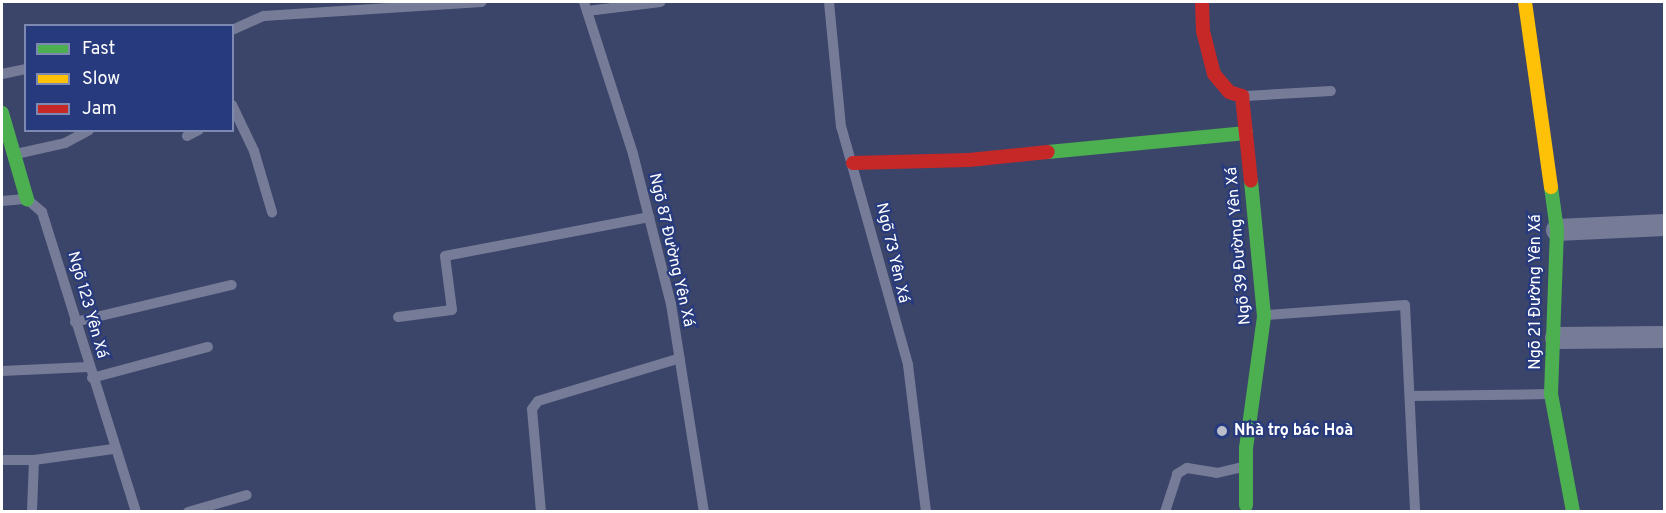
<!DOCTYPE html>
<html>
<head>
<meta charset="utf-8">
<style>
	body { margin:0 }
	#map { position:relative; width:1666px; height:513px; overflow:hidden; background:#3b4569; font-family:Overpass,sans-serif }
	div>[style] { position:absolute }
	.lane>* { height:10px; margin:-5px; padding:0 5px; transform-origin:5px; border-radius:5px; background:#767c98 }
	.street>* { height:22px; margin:-11px; padding:0 11px; transform-origin:11px; border-radius:11px; background:#767c98 }
	.fast>* { height:14px; margin:-7px; padding:0 7px; transform-origin:7px; border-radius:7px; background:#4caf50 }
	.slow>* { height:14px; margin:-7px; padding:0 7px; transform-origin:7px; border-radius:7px; background:#ffc107 }
	.jam>* { height:14px; margin:-7px; padding:0 7px; transform-origin:7px; border-radius:7px; background:#c62828 }
	.dots>* { width:16px; height:16px; translate:-50% -50%; box-sizing:border-box; border:3px solid #273a7d; border-radius:50% }
	span { translate:-50% -50%; white-space:nowrap; text-align:center; line-height:1.15; -webkit-text-stroke:4.5px #273a7d; paint-order:stroke }
	.street-label { font-size:16px; color:#fff }
	.poi-label { font-size:16px; color:#fff; font-weight:700 }
	.left { translate:0 -50%; text-align:left }
	.frame { position:absolute; inset:0; border:3px solid #fff; pointer-events:none }
	.legend { position:absolute; left:24px; top:24px; width:210px; height:108px; box-sizing:border-box; background:#273a7d; border:2px solid #7d89b1; margin:0; padding:8px 10px; list-style:none; font-size:18px; color:#fff }
	.legend li { display:flex; align-items:center; gap:12px; height:30px }
	.legend b { width:30px; border:2px solid #7d89b1 }
</style>
</head>
<body>
<div id="map">
	<div class="lane">
		<i style="left:584px;top:2px;width:160px;rotate:72.1deg"></i>
		<i style="left:633px;top:154px;width:155px;rotate:75.8deg"></i>
		<i style="left:671px;top:304px;width:211px;rotate:81deg"></i>
		<i style="left:829px;top:2px;width:125px;rotate:84.5deg"></i>
		<i style="left:841px;top:126px;width:248px;rotate:74.3deg"></i>
		<i style="left:908px;top:365px;width:148px;rotate:83deg"></i>
		<i style="left:587px;top:11px;width:74px;rotate:-7deg"></i>
		<i style="left:232px;top:30px;width:35px;rotate:-24deg"></i>
		<i style="left:264px;top:16px;width:218px;rotate:-3.7deg"></i>
		<i style="left:2px;top:74px;width:25px;rotate:-12deg"></i>
		<i style="left:1246px;top:96px;width:85px;rotate:-3.4deg"></i>
		<i style="left:232px;top:105px;width:51px;rotate:64.4deg"></i>
		<i style="left:254px;top:151px;width:64px;rotate:73.6deg"></i>
		<i style="left:187px;top:136px;width:13px;rotate:-27deg"></i>
		<i style="left:16px;top:154px;width:50px;rotate:-12.7deg"></i>
		<i style="left:65px;top:143px;width:27px;rotate:-28deg"></i>
		<i style="left:2px;top:201px;width:25px;rotate:-5deg"></i>
		<i style="left:27px;top:199px;width:20px;rotate:41deg"></i>
		<i style="left:42px;top:212px;width:314px;rotate:72.6deg"></i>
		<i style="left:1268px;top:315px;width:137px;rotate:-4.2deg"></i>
		<i style="left:1405px;top:305px;width:207px;rotate:87.2deg"></i>
		<i style="left:398px;top:317px;width:54px;rotate:-7.4deg"></i>
		<i style="left:452px;top:310px;width:54px;rotate:-97.4deg"></i>
		<i style="left:445px;top:256px;width:208px;rotate:-10.8deg"></i>
		<i style="left:75px;top:322px;width:161px;rotate:-13.3deg"></i>
		<i style="left:2px;top:371px;width:86px;rotate:-2.7deg"></i>
		<i style="left:92px;top:378px;width:120px;rotate:-15deg"></i>
		<i style="left:1411px;top:396px;width:138px;rotate:-0.8deg"></i>
		<i style="left:2px;top:460px;width:32px"></i>
		<i style="left:34px;top:460px;width:80px;rotate:-7.9deg"></i>
		<i style="left:32px;top:511px;width:51px;rotate:-87.8deg"></i>
		<i style="left:188px;top:512px;width:61px;rotate:-16.1deg"></i>
		<i style="left:541px;top:512px;width:103px;rotate:-95deg"></i>
		<i style="left:532px;top:409px;width:10px;rotate:-53deg"></i>
		<i style="left:538px;top:401px;width:148px;rotate:-16.8deg"></i>
		<i style="left:1165px;top:512px;width:40px;rotate:-72deg"></i>
		<i style="left:1177px;top:474px;width:12px;rotate:-31deg"></i>
		<i style="left:1187px;top:468px;width:30px;rotate:9deg"></i>
		<i style="left:1217px;top:473px;width:27px;rotate:-13deg"></i>
	</div>
	<div class="street">
		<i style="left:1557px;top:230px;width:107px;rotate:-2.7deg"></i>
		<i style="left:1556px;top:338px;width:108px;rotate:-0.5deg"></i>
	</div>
	<div class="fast">
		<i style="left:2px;top:113px;width:90px;rotate:73.8deg"></i>
		<i style="left:1048px;top:152px;width:199px;rotate:-5.5deg"></i>
		<i style="left:1551px;top:187px;width:43px;rotate:82.1deg"></i>
		<i style="left:1557px;top:230px;width:164px;rotate:92.1deg"></i>
		<i style="left:1551px;top:394px;width:120px;rotate:79.4deg"></i>
		<i style="left:1246px;top:505px;width:57px;rotate:-90deg"></i>
		<i style="left:1246px;top:448px;width:133px;rotate:-82.2deg"></i>
		<i style="left:1264px;top:316px;width:136px;rotate:-95.5deg"></i>
	</div>
	<div class="slow">
		<i style="left:1525px;top:2px;width:187px;rotate:82deg"></i>
	</div>
	<div class="jam">
		<i style="left:1202px;top:2px;width:29px;rotate:88deg"></i>
		<i style="left:1203px;top:31px;width:44px;rotate:75.7deg"></i>
		<i style="left:1214px;top:74px;width:23px;rotate:50deg"></i>
		<i style="left:1229px;top:92px;width:14px;rotate:17deg"></i>
		<i style="left:1242px;top:96px;width:85px;rotate:84deg"></i>
		<i style="left:853px;top:163px;width:116px;rotate:-1.5deg"></i>
		<i style="left:969px;top:160px;width:79px;rotate:-5.8deg"></i>
	</div>
	<div class="dots">
		<i style="left:1222px;top:431px;background:#babeca"></i>
	</div>
	<div class="street-label">
		<span style="left:1239px;top:246px;rotate:-95deg">Ngõ 39 Đường Yên Xá</span>
		<span style="left:671px;top:250px;rotate:77deg">Ngõ 87 Đường Yên Xá</span>
		<span style="left:892px;top:253px;rotate:77deg">Ngõ 73 Yên Xá</span>
		<span style="left:1536px;top:292px;rotate:-90deg">Ngõ 21 Đường Yên Xá</span>
		<span style="left:87px;top:305px;rotate:74deg">Ngõ 123 Yên Xá</span>
	</div>
	<div class="poi-label">
		<span class="left" style="left:1234px;top:431px">Nhà trọ bác Hoà</span>
	</div>
	<div class="frame"></div>
	<ul class="legend">
	<li><b style="height:8px;background:#4caf50"></b>Fast</li>
	<li><b style="height:8px;background:#ffc107"></b>Slow</li>
	<li><b style="height:8px;background:#c62828"></b>Jam</li>
	</ul>
</div>
</body>
</html>
